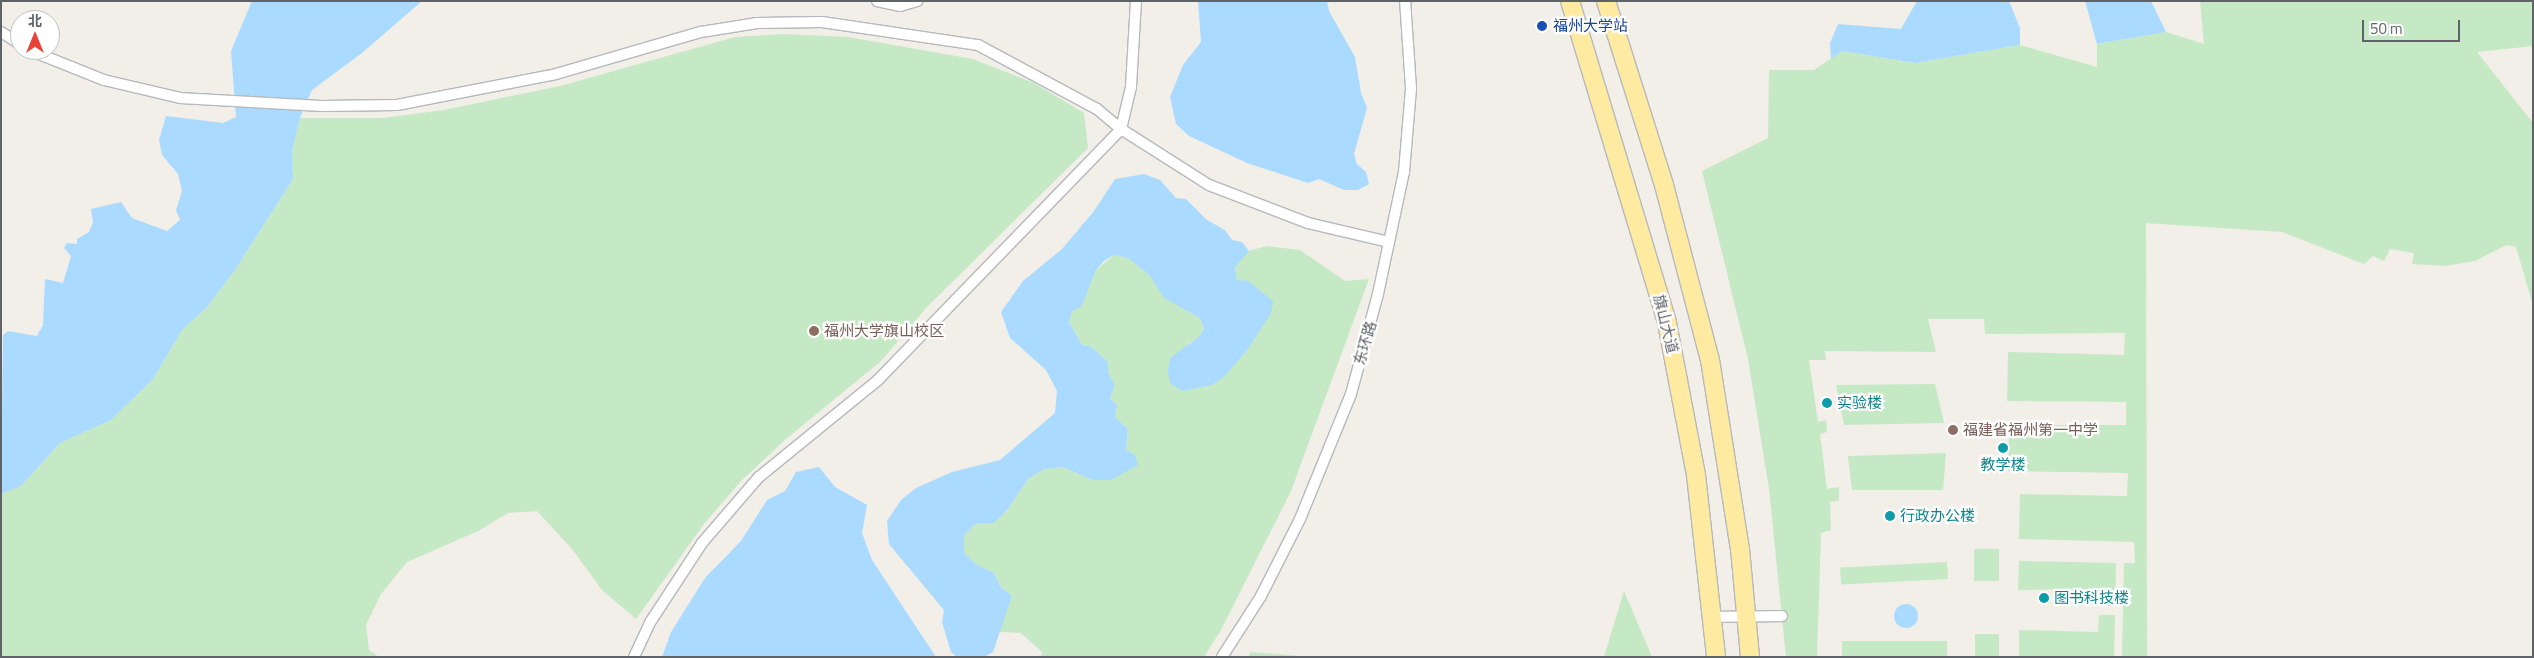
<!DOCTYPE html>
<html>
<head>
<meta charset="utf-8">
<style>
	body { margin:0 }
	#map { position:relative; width:2534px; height:658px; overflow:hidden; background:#f1efe8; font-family:"Titillium Web","Noto Sans SC",sans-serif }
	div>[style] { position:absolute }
	.green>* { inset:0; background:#c5e8c5; transform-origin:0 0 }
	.water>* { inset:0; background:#aadaff }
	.round { border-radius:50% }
	.roads { filter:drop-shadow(1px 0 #b5b8bc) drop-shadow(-1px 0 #b5b8bc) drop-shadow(0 1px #b5b8bc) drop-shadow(0 -1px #b5b8bc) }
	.minor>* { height:10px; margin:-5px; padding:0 5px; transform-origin:5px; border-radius:5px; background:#fff }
	.trunk>* { height:18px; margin:-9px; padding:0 9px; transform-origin:9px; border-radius:9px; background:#feeaa1 }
	.dots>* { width:14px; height:14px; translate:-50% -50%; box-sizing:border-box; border:2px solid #fff; border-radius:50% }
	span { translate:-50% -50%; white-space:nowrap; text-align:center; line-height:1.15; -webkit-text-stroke:4.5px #fff; paint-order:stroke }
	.transit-label { font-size:15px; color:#164399 }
	.left { translate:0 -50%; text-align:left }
	.street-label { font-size:15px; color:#5f6368 }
	.education-label { font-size:15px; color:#785e54 }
	.culture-label { font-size:15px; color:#0d838f }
	.frame { position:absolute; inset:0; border:2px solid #5f6368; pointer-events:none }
	.north { position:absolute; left:10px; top:10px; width:50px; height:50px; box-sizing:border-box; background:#fff; border:1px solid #bfc1c3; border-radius:50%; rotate:0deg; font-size:14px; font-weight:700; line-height:20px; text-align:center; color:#5f6368 }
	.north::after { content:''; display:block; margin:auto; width:18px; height:22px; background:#ea4335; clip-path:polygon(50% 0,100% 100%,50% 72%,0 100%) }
	.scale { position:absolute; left:2362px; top:20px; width:98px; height:22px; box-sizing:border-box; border:2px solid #5f6368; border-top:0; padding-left:6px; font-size:15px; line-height:18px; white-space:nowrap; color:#5f6368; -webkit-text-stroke:4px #fff; paint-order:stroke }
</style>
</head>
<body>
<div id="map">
	<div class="green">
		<i style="clip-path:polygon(2200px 1px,2533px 1px,2533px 46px,2477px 52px,2533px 123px,2533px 305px,2516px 247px,2506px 245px,2475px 261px,2445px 266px,2412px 264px,2414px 253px,2390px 249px,2384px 261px,2373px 256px,2364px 264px,2282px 232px,2146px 223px,2147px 657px,2122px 657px,2124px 563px,2135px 563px,2134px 542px,2019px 539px,2020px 494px,2127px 496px,2128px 473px,2008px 471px,2009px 425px,2126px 425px,2126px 402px,2007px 401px,2008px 352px,2124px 355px,2125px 333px,1985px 334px,1984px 319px,1928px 319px,1936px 352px,1825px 351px,1826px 360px,1809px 360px,1818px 422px,1826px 420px,1827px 432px,1820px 434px,1827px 489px,1839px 487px,1839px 501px,1830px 502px,1831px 530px,1821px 533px,1817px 657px,1786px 657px,1769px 489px,1748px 359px,1702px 171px,1768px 138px,1769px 70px,1814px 70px,1842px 51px,1915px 63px,2020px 45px,2097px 67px,2097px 44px,2166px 32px,2204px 44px)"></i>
		<i style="clip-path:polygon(784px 34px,848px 37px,973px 59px,1034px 83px,1084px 113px,1088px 148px,927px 307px,881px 361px,786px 439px,741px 481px,704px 524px,636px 619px,602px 590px,572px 549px,537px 511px,508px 513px,478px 531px,407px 562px,381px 594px,366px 625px,369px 650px,379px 657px,1px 657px,1px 494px,21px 486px,60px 443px,111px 420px,153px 379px,182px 330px,208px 306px,235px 270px,293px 179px,292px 151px,300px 118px,383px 118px,444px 110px,560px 86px,735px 37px)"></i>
		<i style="clip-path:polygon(1266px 246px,1300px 250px,1345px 281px,1369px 279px,1291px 491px,1221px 630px,1204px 657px,1041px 657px,1042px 652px,1021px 633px,999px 632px,1012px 596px,1000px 586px,994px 573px,977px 565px,964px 553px,964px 535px,975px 524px,994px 523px,1008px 509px,1028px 479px,1044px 469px,1063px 467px,1092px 480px,1126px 451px,1128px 429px,1115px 417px,1117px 405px,1110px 398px,1115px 385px,1108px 372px,1108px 362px,1090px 346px,1082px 345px,1069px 322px,1072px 311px,1096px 270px,1114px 255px,1128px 258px,1150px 276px,1165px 298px,1200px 318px,1204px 329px,1199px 338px,1189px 343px,1170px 383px,1237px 280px,1235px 267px,1240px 258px,1249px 251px)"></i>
		<i style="clip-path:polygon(1935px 384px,1944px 423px,1844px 425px,1836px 385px)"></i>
		<i style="clip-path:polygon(1946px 453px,1943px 490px,1852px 490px,1848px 456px)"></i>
		<i style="left:1974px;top:549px;width:25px;height:32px"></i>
		<i style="clip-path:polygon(2019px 561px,2116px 563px,2115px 606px,2099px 606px,2099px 589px,2018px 590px)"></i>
		<i style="left:1947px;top:562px;width:17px;height:107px;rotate:87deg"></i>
		<i style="clip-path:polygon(1624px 591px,1652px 657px,1604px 657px)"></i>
		<i style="clip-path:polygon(2099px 615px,2115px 615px,2114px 657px,2019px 657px,2019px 630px,2098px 632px)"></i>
		<i style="left:1975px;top:634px;width:24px;height:23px"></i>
		<i style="left:1947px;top:641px;width:16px;height:105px;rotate:90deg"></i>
		<i style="clip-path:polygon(1251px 652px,1313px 657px,1248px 657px)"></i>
	</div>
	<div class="water">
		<i style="clip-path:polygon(252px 1px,422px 1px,362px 53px,312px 90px,300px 118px,292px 151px,293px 179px,235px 270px,208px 306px,182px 330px,153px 379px,111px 420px,60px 443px,21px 486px,1px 494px,3px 335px,8px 331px,37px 336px,43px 325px,45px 279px,63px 283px,71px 256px,64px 248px,67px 243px,77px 244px,77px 239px,89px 232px,93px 222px,91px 209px,121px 202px,132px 218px,167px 231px,180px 220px,176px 210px,182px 191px,178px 174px,162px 155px,159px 140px,166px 116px,223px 123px,236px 117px,231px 51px)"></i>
		<i style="clip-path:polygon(1198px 1px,1327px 1px,1329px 11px,1355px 57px,1361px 93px,1367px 108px,1354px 154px,1357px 164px,1366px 172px,1369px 184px,1358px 190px,1344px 190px,1319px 179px,1308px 183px,1247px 163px,1189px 136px,1176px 124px,1170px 97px,1183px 65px,1201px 42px)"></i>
		<i style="clip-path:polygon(1917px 1px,2009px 1px,2020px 28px,2020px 45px,1915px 63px,1842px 51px,1831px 59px,1830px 43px,1838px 24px,1901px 29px)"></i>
		<i style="clip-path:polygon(2085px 1px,2151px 1px,2166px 32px,2097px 44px)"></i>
		<i style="clip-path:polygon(1144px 174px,1160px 180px,1176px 198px,1186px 199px,1207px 220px,1225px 230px,1232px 240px,1242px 242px,1249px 251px,1235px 267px,1237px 280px,1248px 281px,1273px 301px,1271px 313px,1248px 349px,1225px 376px,1212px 385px,1182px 391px,1170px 383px,1168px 371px,1170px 358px,1199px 337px,1204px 329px,1200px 318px,1164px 298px,1150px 276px,1128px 258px,1114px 255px,1104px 261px,1096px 270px,1081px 307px,1072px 311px,1069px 322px,1082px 345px,1090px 346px,1108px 362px,1108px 372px,1115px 385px,1110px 398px,1117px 405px,1115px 417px,1128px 429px,1126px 450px,1135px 455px,1138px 465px,1111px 480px,1092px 480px,1063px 467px,1044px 469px,1028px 479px,1008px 509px,994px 523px,975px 524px,964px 535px,964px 553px,977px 565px,994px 573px,1000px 586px,1012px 596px,993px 652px,984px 657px,957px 657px,951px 652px,942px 622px,944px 610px,889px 544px,887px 521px,901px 500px,916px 488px,952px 472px,1000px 460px,1055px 413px,1057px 391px,1046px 370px,1010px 338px,1001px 312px,1023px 281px,1062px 249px,1094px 211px,1115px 179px)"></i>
		<i style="clip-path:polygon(819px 467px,835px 487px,867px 505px,862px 533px,872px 560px,936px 657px,662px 657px,671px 632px,705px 578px,741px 541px,767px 500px,785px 491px,796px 472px)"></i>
		<i class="round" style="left:1894px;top:604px;width:24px;height:24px"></i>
	</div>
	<div class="roads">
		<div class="minor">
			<i style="left:877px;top:1px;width:24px;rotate:12deg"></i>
			<i style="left:900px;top:6px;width:18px;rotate:-16deg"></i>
			<i style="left:1px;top:32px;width:22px;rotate:32deg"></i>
			<i style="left:29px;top:50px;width:81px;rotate:21.8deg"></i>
			<i style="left:104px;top:80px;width:78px;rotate:13.3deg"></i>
			<i style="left:180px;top:98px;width:142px;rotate:3.2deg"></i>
			<i style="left:322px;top:106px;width:75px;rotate:-0.8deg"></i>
			<i style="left:397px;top:105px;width:162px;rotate:-11deg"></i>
			<i style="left:556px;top:74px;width:151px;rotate:-16.2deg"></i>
			<i style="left:701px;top:32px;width:57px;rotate:-9.1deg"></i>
			<i style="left:757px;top:23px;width:65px;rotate:-0.9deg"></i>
			<i style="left:822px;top:22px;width:158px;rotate:8.4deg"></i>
			<i style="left:978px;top:45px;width:135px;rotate:28.3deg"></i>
			<i style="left:1097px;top:109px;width:31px;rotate:40deg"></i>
			<i style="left:1121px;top:129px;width:104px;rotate:32.5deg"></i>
			<i style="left:1209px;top:185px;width:106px;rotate:21deg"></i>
			<i style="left:1308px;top:223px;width:83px;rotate:13.2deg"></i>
			<i style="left:1713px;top:617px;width:69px;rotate:-0.8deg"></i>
			<i style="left:634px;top:657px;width:40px;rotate:-65deg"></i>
			<i style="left:651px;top:621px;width:93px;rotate:-56.8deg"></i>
			<i style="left:702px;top:543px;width:87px;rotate:-49.2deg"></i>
			<i style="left:759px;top:477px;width:154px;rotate:-39.2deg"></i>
			<i style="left:878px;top:380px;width:349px;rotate:-45.9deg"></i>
			<i style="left:1121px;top:129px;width:43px;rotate:-76.6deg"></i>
			<i style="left:1131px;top:87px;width:86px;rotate:-86.7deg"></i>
			<i style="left:1222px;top:657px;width:72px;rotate:-57.4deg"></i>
			<i style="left:1261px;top:596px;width:86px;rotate:-63.1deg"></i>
			<i style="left:1300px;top:519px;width:135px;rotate:-67.8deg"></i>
			<i style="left:1351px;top:394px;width:104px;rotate:-74.9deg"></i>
			<i style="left:1378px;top:294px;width:125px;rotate:-78deg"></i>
			<i style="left:1404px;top:172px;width:84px;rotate:-85.2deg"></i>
			<i style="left:1411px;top:88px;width:87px;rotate:-93.9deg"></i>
		</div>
		<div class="trunk">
			<i style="left:1570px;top:1px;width:336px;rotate:73.2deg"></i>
			<i style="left:1667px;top:323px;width:155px;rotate:79.2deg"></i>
			<i style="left:1696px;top:475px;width:183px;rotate:83.7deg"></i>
			<i style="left:1606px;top:1px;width:193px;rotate:72.5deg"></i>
			<i style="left:1664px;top:185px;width:181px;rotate:75.3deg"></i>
			<i style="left:1710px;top:360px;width:191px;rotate:81deg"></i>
			<i style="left:1740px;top:549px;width:108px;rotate:84.7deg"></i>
		</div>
	</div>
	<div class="dots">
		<i style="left:1542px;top:26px;background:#1a4fb4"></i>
		<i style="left:814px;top:331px;background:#8d6e63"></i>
		<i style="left:1827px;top:403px;background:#0f9aa8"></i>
		<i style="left:1953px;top:430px;background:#8d6e63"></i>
		<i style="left:2003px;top:448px;background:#0f9aa8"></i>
		<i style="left:1890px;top:516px;background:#0f9aa8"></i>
		<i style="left:2044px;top:598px;background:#0f9aa8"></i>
	</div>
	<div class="transit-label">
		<span class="left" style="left:1553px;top:26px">福州大学站</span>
	</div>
	<div class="street-label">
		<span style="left:1666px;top:324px;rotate:76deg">旗山大道</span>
		<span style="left:1365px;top:343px;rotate:-74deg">东环路</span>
	</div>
	<div class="education-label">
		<span class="left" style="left:824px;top:331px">福州大学旗山校区</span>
		<span class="left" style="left:1963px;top:430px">福建省福州第一中学</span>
	</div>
	<div class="culture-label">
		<span class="left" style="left:1837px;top:403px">实验楼</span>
		<span style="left:2003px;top:465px">教学楼</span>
		<span class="left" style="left:1900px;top:516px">行政办公楼</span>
		<span class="left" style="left:2054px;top:598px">图书科技楼</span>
	</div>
	<div class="frame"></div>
	<div class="north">北</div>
	<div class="scale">50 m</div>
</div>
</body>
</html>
